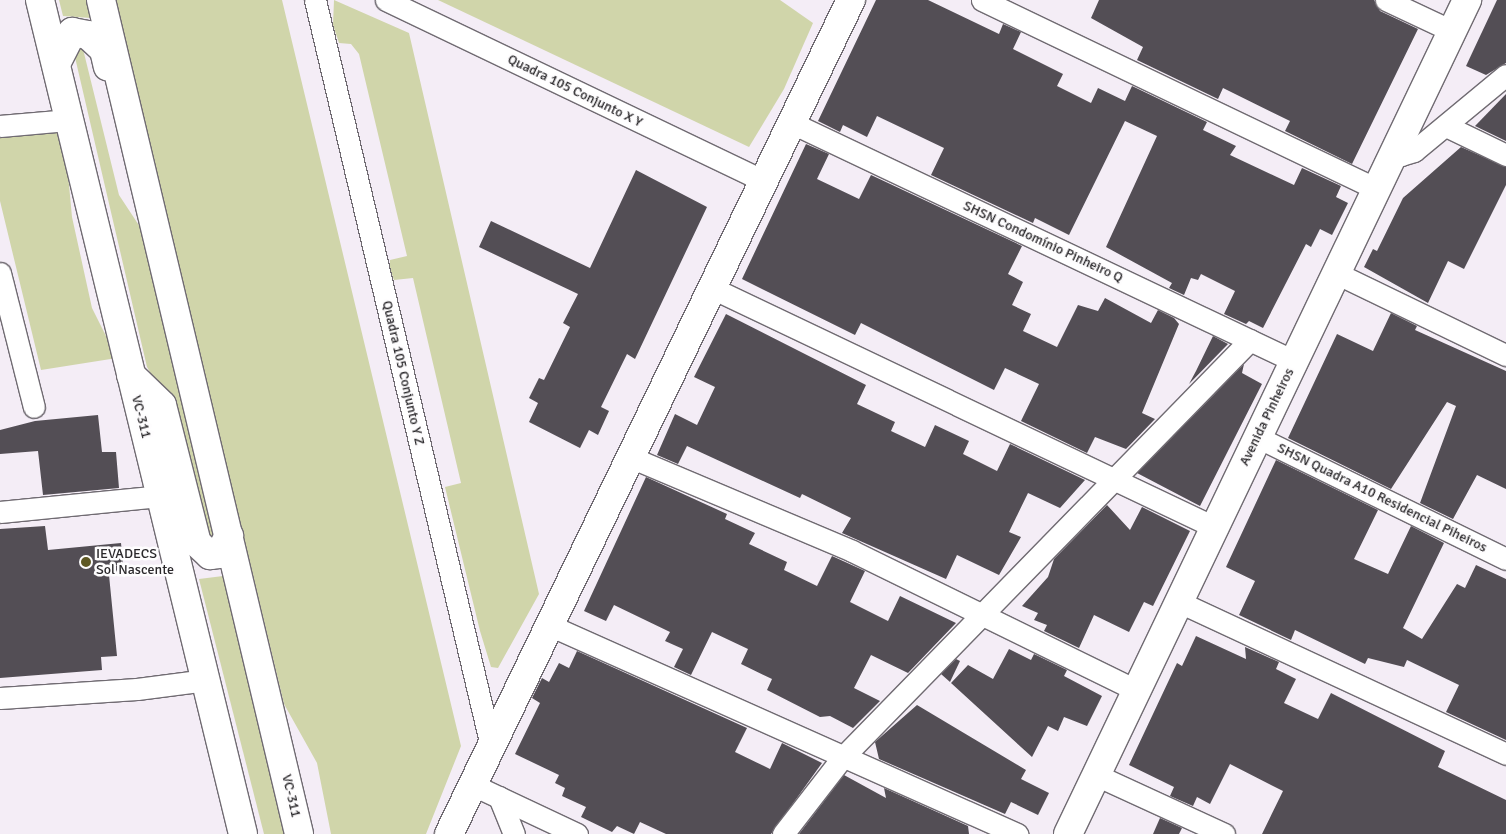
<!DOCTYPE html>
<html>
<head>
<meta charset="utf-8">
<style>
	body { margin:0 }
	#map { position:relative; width:1506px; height:834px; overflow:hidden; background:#f4edf6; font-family:Signika,sans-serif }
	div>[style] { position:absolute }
	.green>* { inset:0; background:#d0d5aa }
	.building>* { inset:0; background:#534e55 }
	.roads { filter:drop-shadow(1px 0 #706b72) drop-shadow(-1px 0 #706b72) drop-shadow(0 1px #706b72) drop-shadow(0 -1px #706b72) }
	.minor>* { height:21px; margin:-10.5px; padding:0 10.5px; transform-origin:10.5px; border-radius:10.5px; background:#fff }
	.tertiary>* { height:28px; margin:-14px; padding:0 14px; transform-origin:14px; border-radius:14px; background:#fff }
	.secondary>* { height:28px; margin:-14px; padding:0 14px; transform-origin:14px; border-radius:14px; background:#fff }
	.dots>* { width:14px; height:14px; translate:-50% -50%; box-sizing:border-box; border:2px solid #fefdfe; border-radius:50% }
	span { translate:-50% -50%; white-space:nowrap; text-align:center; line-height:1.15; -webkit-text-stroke:5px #fefdfe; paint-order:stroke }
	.street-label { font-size:14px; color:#2a282b }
	.poi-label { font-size:14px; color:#2a282b }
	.left { translate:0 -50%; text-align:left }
</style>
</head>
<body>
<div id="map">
	<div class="green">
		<i style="clip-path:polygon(59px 0,87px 0,91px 18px,63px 16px)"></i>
		<i style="clip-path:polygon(114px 0,282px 0,461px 746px,426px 834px,331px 834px,317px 763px,284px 704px)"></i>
		<i style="clip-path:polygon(334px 0,409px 33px,539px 594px,498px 668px,491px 667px,480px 631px,445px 487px,461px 483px,413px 278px,394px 280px,390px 269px,390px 260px,407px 256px,359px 54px,351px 44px,339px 43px,333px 25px)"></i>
		<i style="clip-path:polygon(438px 0,780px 0,813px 23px,784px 89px,749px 147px)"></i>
		<i style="clip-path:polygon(77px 47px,83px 49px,119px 195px,144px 233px,217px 543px,212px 549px,175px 416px,147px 367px,74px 53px)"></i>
		<i style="clip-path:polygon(38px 128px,58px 132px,65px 142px,72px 217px,92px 308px,117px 358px,41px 370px,0 201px,0 135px)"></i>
		<i style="clip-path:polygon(223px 576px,285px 816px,288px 834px,264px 834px,199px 579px)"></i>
	</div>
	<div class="building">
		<i style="clip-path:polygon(876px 0,928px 0,999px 34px,1003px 24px,1021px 32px,1013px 49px,1063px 74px,1057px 86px,1091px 103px,1098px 88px,1125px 101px,1132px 86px,1207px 122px,1203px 130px,1236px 146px,1230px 155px,1294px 185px,1302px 168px,1341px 186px,1336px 197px,1348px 203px,1332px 235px,1320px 229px,1311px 247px,1306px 244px,1263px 328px,1249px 321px,1246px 324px,1224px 314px,1235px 291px,1201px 274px,1198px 280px,1191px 278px,1184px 295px,1169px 288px,1172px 283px,1106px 247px,1157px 136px,1125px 121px,1069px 235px,1035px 218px,1033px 223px,931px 175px,944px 148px,877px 116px,867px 137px,843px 125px,840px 132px,818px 121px)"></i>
		<i style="clip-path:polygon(1099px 0,1374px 0,1380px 11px,1418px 29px,1352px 164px,1285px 131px,1290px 121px,1223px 88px,1218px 99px,1137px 60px,1143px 47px,1091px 18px)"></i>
		<i style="clip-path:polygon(1497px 0,1506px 0,1506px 63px,1486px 75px,1466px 66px)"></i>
		<i style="clip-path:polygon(1506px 94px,1506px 141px,1475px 126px)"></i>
		<i style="clip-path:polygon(806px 144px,829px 154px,817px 179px,859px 199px,871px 175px,1022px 246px,1008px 274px,1023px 282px,1012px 305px,1031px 314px,1023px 331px,1057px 347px,1078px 305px,1098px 311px,1105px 298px,1151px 323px,1158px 310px,1174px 318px,1179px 324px,1142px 413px,1155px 419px,1126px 449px,1095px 437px,1087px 453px,1021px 421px,1039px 384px,1005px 368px,994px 390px,861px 323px,855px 335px,742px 279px)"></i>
		<i style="clip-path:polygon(1461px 147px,1506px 167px,1506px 185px,1464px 269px,1448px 261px,1428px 303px,1364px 267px,1373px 249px,1377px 251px,1403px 198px)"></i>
		<i style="clip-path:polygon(636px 170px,707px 207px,635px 359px,627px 354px,601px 407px,609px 411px,598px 435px,589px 430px,580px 448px,529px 422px,538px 403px,529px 398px,539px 378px,544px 380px,570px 327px,563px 323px,578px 294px,479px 247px,491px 221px,590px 268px)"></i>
		<i style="clip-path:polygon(1391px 313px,1417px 326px,1415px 330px,1506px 371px,1506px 489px,1477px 475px,1453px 519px,1420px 503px,1456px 406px,1447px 402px,1391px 489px,1288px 438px,1337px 334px,1373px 351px)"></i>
		<i style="clip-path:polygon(726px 314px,866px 385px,857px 404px,895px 422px,891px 431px,925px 447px,935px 425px,969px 441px,963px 454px,997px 471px,1010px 444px,1085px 480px,1060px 508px,1028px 493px,1009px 532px,1021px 537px,999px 575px,957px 555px,946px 579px,842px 533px,851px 518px,802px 494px,800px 498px,687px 446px,678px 464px,657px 455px,675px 414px,697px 425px,715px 387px,694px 377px)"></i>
		<i style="clip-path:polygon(1213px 336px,1228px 344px,1189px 384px,1196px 371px)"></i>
		<i style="clip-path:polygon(1244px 364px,1242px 373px,1262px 384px,1200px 506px,1137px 473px)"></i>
		<i style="clip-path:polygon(98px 415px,102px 452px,116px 452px,119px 488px,43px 495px,38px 451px,0 454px,0 430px,35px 421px)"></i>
		<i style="clip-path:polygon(1276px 460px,1378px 510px,1354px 559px,1388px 574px,1411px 526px,1444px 543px,1403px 628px,1422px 639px,1457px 584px,1465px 588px,1476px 565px,1506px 579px,1506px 740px,1446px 712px,1459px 685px,1407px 660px,1404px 667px,1368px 658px,1365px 664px,1295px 630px,1291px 640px,1239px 615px,1255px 581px,1226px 567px)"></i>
		<i style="clip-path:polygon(646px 477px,727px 514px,725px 519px,755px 533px,749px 544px,787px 562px,784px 570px,817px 586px,832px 556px,865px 571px,850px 602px,888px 621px,900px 596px,956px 623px,908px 673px,871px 655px,854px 688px,880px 701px,853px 728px,830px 716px,820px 717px,767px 690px,772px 679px,741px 664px,748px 649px,712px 632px,691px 675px,674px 667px,683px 649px,665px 641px,670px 632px,614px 605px,606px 621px,584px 611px)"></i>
		<i style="clip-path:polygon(1107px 505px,1130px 530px,1142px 507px,1190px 531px,1153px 606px,1144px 602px,1129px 632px,1094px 615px,1079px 648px,1044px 631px,1047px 625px,1034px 620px,1038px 613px,1022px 606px,1048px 577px,1054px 559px)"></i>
		<i style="clip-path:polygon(45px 526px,48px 550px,121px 543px,124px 574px,109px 575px,117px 656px,101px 657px,102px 670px,0 678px,0 529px)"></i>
		<i style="clip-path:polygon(1196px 636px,1246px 659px,1245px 647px,1279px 662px,1276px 669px,1296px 679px,1284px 703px,1318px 719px,1331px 693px,1445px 751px,1438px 767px,1506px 800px,1506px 834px,1262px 834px,1283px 791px,1230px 764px,1210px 804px,1197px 797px,1193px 806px,1170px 796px,1174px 787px,1129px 765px,1177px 663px,1182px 666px)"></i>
		<i style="clip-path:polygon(1009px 649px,1031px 660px,1034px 654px,1067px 670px,1064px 676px,1102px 696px,1087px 726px,1064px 717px,1058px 731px,1048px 726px,1032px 757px,951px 683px,968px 665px,993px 679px)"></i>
		<i style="clip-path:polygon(577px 651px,747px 728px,735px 752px,770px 769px,782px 743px,822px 763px,771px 834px,666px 834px,640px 822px,634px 834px,617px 826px,612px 832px,581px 817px,586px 807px,562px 796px,565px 788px,555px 783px,559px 775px,515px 754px,540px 703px,532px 698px,542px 678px,549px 682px,559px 663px,569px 668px)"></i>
		<i style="clip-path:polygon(956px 659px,960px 661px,950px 682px,941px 674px)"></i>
		<i style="clip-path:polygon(917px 705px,1026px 770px,1021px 779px,1049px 793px,1038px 815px,1011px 802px,1005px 814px,879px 759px,875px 742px)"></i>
		<i style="clip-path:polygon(844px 775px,886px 798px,884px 788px,968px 826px,969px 834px,799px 834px)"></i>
		<i style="clip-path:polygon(1160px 818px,1182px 828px,1179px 834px,1153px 834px)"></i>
	</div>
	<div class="roads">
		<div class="minor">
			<i style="left:315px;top:0;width:766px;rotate:76.73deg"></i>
			<i style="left:386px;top:0;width:419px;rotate:25.6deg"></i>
			<i style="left:982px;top:0;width:437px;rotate:25.6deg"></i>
			<i style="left:1386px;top:0;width:73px;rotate:25.2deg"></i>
			<i style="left:792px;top:123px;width:556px;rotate:25.37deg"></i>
			<i style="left:0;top:126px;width:68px;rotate:-5deg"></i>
			<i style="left:1446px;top:126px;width:67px;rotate:25.8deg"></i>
			<i style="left:1394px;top:152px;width:8px;rotate:23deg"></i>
			<i style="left:1401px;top:155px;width:14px;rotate:-17deg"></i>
			<i style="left:1414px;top:151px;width:119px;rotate:-39.6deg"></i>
			<i style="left:0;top:273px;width:138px;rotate:75.8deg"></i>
			<i style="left:1336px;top:273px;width:189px;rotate:25.8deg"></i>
			<i style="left:712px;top:288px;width:556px;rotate:25.46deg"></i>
			<i style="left:1257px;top:437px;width:277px;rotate:26.1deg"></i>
			<i style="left:630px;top:457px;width:241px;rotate:22.9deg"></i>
			<i style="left:852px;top:551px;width:316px;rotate:26.1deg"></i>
			<i style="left:0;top:512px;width:162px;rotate:-5.7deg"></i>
			<i style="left:1179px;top:602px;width:361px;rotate:24.9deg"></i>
			<i style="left:549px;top:625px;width:513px;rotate:24.06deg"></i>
			<i style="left:0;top:698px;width:137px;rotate:-3.8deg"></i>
			<i style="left:137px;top:689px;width:70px;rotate:-7.4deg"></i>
			<i style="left:1096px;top:775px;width:141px;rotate:24.7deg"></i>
			<i style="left:473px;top:785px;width:115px;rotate:25.2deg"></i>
			<i style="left:499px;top:797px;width:40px;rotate:68deg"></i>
			<i style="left:783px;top:834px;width:96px;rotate:-52.2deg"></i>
			<i style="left:842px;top:758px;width:584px;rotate:-45.69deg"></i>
		</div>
		<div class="tertiary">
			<i style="left:449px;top:834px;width:926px;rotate:-64.27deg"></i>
			<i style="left:1068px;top:834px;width:925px;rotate:-64.43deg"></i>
		</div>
		<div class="secondary">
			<i style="left:40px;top:0;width:858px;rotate:76.32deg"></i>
			<i style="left:101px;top:0;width:857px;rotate:76.64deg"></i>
			<i style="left:57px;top:62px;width:34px;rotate:-63deg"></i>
			<i style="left:72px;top:32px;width:16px;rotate:11deg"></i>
			<i style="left:88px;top:35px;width:22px;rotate:43deg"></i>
			<i style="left:104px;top:50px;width:17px;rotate:77deg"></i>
			<i style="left:131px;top:375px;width:43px;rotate:44.1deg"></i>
			<i style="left:162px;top:405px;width:142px;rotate:75.8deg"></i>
			<i style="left:197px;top:543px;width:18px;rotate:43deg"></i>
			<i style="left:210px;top:555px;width:9px;rotate:-6deg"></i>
			<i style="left:219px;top:554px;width:21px;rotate:-61deg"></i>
		</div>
	</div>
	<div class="dots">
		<i style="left:86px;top:562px;background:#5e5824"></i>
	</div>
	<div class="street-label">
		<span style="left:575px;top:91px;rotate:26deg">Quadra 105 Conjunto X Y</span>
		<span style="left:1043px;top:242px;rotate:25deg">SHSN Condomínio Pinheiro Q</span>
		<span style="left:403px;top:373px;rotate:77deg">Quadra 105 Conjunto Y Z</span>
		<span style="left:141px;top:417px;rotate:76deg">VC-311</span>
		<span style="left:1267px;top:417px;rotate:-64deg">Avenida Pinheiros</span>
		<span style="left:1382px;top:498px;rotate:26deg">SHSN Quadra A10 Residencial Piheiros</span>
		<span style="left:291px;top:796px;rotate:77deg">VC-311</span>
	</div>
	<div class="poi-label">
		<span class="left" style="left:96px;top:562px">IEVADECS<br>Sol Nascente</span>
	</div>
</div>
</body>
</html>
